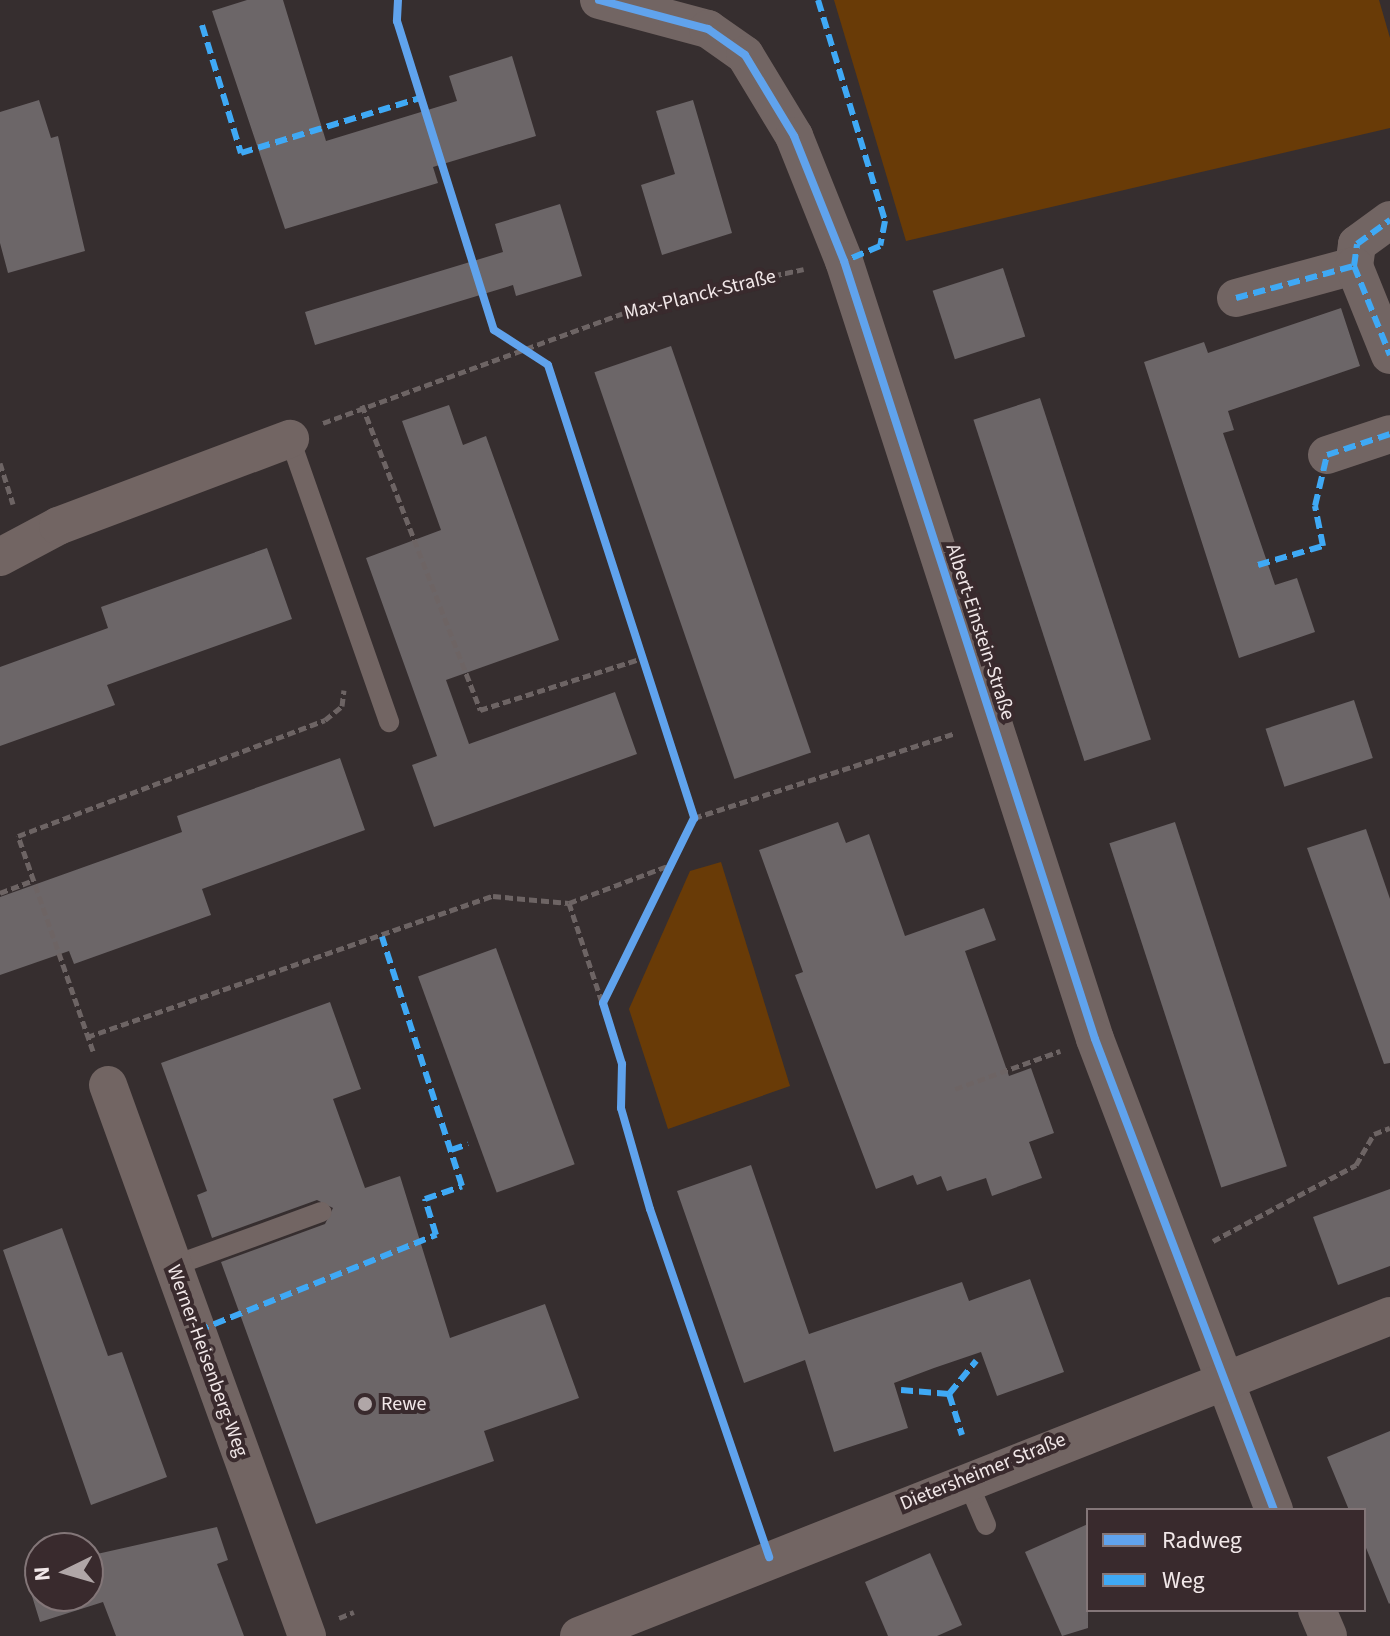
<!DOCTYPE html>
<html>
<head>
<meta charset="utf-8">
<style>
	body { margin:0 }
	#map { position:relative; width:1390px; height:1636px; overflow:hidden; background:#362e2f; font-family:"Source Sans 3",sans-serif }
	div>[style] { position:absolute }
	.green>* { inset:0; background:#693b07 }
	.building>* { inset:0; background:#6c6668; transform-origin:0 0 }
	.path>* { height:5px; margin-top:-2.5px; transform-origin:0; background:repeating-linear-gradient(90deg,#6d6464 0 8px,transparent 0 12px) }
	.service>* { height:20px; margin:-10px; padding:0 10px; transform-origin:10px; border-radius:10px; background:#726563 }
	.minor>* { height:38px; margin:-19px; padding:0 19px; transform-origin:19px; border-radius:19px; background:#726563 }
	.quiet>* { height:6px; margin-top:-3px; transform-origin:0; background:repeating-linear-gradient(90deg,#3fa9f5 0 12px,transparent 0 18px) }
	.cycleway>* { height:8px; margin:-4px; padding:0 4px; transform-origin:4px; border-radius:4px; background:#60a3ed }
	.dots>* { width:22px; height:22px; translate:-50% -50%; box-sizing:border-box; border:4px solid #392a2d; border-radius:50% }
	span { translate:-50% -50%; white-space:nowrap; text-align:center; line-height:1.15; -webkit-text-stroke:8px #392a2d; paint-order:stroke }
	.street-label { font-size:20px; color:#f1e7e8 }
	.poi-label { font-size:20px; color:#f1e7e8 }
	.left { translate:0 -50%; text-align:left }
	.legend { position:absolute; left:1086px; top:1508px; width:280px; height:104px; box-sizing:border-box; background:#392a2d; border:2px solid #837678; margin:0; padding:10px 14px; list-style:none; font-size:24px; color:#f1e7e8 }
	.legend li { display:flex; align-items:center; gap:16px; height:40px }
	.legend b { width:40px; border:2px solid #837678 }
	.north { position:absolute; left:24px; top:1532px; width:80px; height:80px; box-sizing:border-box; background:#392a2d; border:2px solid #837678; border-radius:50%; rotate:265deg; font-size:22px; font-weight:700; line-height:32px; text-align:center; color:#f1e7e8 }
	.north::after { content:''; display:block; margin:auto; width:28px; height:36px; background:#b0a6a7; clip-path:polygon(50% 0,100% 100%,50% 72%,0 100%) }
</style>
</head>
<body>
<div id="map">
	<div class="green">
		<i style="clip-path:polygon(834px 0,1379px 0,1390px 38px,1390px 128px,906px 241px)"></i>
		<i style="clip-path:polygon(721px 862px,790px 1086px,668px 1129px,629px 1009px,690px 871px)"></i>
	</div>
	<div class="building">
		<i style="clip-path:polygon(247px 0,283px 0,326px 141px,457px 101px,449px 76px,512px 56px,536px 136px,433px 167px,438px 183px,285px 229px,212px 11px)"></i>
		<i style="clip-path:polygon(39px 100px,51px 138px,58px 136px,85px 251px,8px 273px,0 243px,0 112px)"></i>
		<i style="clip-path:polygon(693px 100px,732px 233px,662px 255px,641px 185px,675px 174px,656px 111px)"></i>
		<i style="clip-path:polygon(560px 204px,582px 276px,516px 296px,513px 285px,315px 345px,305px 312px,503px 252px,495px 224px)"></i>
		<i style="left:1003px;top:268px;width:72px;height:74px;rotate:72deg"></i>
		<i style="clip-path:polygon(1341px 308px,1360px 366px,1228px 411px,1234px 430px,1223px 433px,1275px 585px,1297px 578px,1315px 632px,1239px 658px,1144px 362px,1204px 342px,1208px 353px)"></i>
		<i style="left:671px;top:346px;width:430px;height:81px;rotate:71deg"></i>
		<i style="left:1040px;top:398px;width:359px;height:70px;rotate:72deg"></i>
		<i style="clip-path:polygon(449px 405px,463px 445px,486px 436px,559px 640px,446px 680px,469px 744px,615px 692px,637px 754px,434px 827px,412px 765px,437px 756px,366px 558px,441px 530px,402px 421px)"></i>
		<i style="clip-path:polygon(267px 548px,292px 619px,107px 685px,115px 705px,0 746px,0 667px,108px 628px,101px 607px)"></i>
		<i style="left:1354px;top:700px;width:61px;height:93px;rotate:72deg"></i>
		<i style="clip-path:polygon(340px 758px,365px 830px,202px 889px,211px 915px,74px 964px,69px 951px,0 975px,0 897px,182px 832px,177px 816px)"></i>
		<i style="clip-path:polygon(838px 822px,846px 843px,869px 834px,905px 936px,984px 908px,996px 940px,965px 951px,1009px 1076px,1031px 1068px,1054px 1133px,1029px 1142px,1042px 1178px,992px 1196px,986px 1178px,947px 1191px,941px 1176px,917px 1185px,913px 1175px,876px 1189px,795px 975px,803px 972px,759px 850px)"></i>
		<i style="left:1175px;top:822px;width:362px;height:69px;rotate:72deg"></i>
		<i style="clip-path:polygon(1366px 829px,1390px 899px,1390px 1063px,1384px 1064px,1307px 848px)"></i>
		<i style="left:496px;top:948px;width:230px;height:83px;rotate:70deg"></i>
		<i style="clip-path:polygon(330px 1002px,361px 1089px,333px 1099px,365px 1188px,400px 1176px,450px 1338px,545px 1304px,579px 1398px,484px 1431px,494px 1461px,316px 1524px,221px 1262px,325px 1224px,333px 1208px,317px 1200px,212px 1238px,197px 1195px,207px 1191px,161px 1063px)"></i>
		<i style="clip-path:polygon(751px 1165px,809px 1334px,962px 1282px,969px 1301px,1030px 1279px,1064px 1372px,997px 1396px,981px 1352px,934px 1368px,894px 1383px,908px 1428px,834px 1452px,805px 1360px,744px 1383px,677px 1191px)"></i>
		<i style="clip-path:polygon(1390px 1189px,1390px 1266px,1338px 1285px,1313px 1217px)"></i>
		<i style="clip-path:polygon(62px 1228px,108px 1356px,122px 1352px,167px 1477px,91px 1505px,3px 1250px)"></i>
		<i style="clip-path:polygon(1390px 1431px,1390px 1603px,1389px 1604px,1364px 1543px,1364px 1510px,1349px 1510px,1327px 1457px)"></i>
		<i style="clip-path:polygon(1088px 1524px,1088px 1628px,1062px 1636px,1025px 1552px)"></i>
		<i style="clip-path:polygon(217px 1527px,228px 1560px,217px 1564px,244px 1636px,116px 1636px,103px 1602px,40px 1622px,24px 1570px,40px 1566px,40px 1596px,88px 1596px,88px 1556px)"></i>
		<i style="clip-path:polygon(930px 1553px,962px 1625px,937px 1636px,888px 1636px,865px 1582px)"></i>
	</div>
	<div class="path">
		<i style="left:398px;top:0;width:21px;rotate:93deg"></i>
		<i style="left:397px;top:21px;width:324px;rotate:72.6deg"></i>
		<i style="left:494px;top:330px;width:64px;rotate:32.9deg"></i>
		<i style="left:548px;top:365px;width:476px;rotate:72.1deg"></i>
		<i style="left:694px;top:818px;width:206px;rotate:116.2deg"></i>
		<i style="left:603px;top:1003px;width:64px;rotate:72.7deg"></i>
		<i style="left:622px;top:1064px;width:44px;rotate:91.3deg"></i>
		<i style="left:621px;top:1108px;width:105px;rotate:74deg"></i>
		<i style="left:650px;top:1209px;width:334px;rotate:71.1deg"></i>
		<i style="left:362px;top:405px;width:327px;rotate:68.8deg"></i>
		<i style="left:480px;top:710px;width:168px;rotate:-17.7deg"></i>
		<i style="left:323px;top:423px;width:355px;rotate:-20.1deg"></i>
		<i style="left:656px;top:301px;width:151px;rotate:-12.2deg"></i>
		<i style="left:0;top:463px;width:43px;rotate:72.4deg"></i>
		<i style="left:694px;top:818px;width:274px;rotate:-18deg"></i>
		<i style="left:0;top:893px;width:34px;rotate:-21deg"></i>
		<i style="left:569px;top:903px;width:104px;rotate:71.6deg"></i>
		<i style="left:87px;top:1037px;width:430px;rotate:-19.2deg"></i>
		<i style="left:493px;top:896px;width:76px;rotate:5.3deg"></i>
		<i style="left:569px;top:903px;width:108px;rotate:-20.6deg"></i>
		<i style="left:93px;top:1051px;width:228px;rotate:-109.2deg"></i>
		<i style="left:18px;top:836px;width:328px;rotate:-20.7deg"></i>
		<i style="left:325px;top:720px;width:22px;rotate:-39deg"></i>
		<i style="left:342px;top:706px;width:16px;rotate:-83deg"></i>
		<i style="left:955px;top:1089px;width:112px;rotate:-19.9deg"></i>
		<i style="left:1213px;top:1241px;width:162px;rotate:-28deg"></i>
		<i style="left:1356px;top:1165px;width:36px;rotate:-60deg"></i>
		<i style="left:1374px;top:1134px;width:17px;rotate:-21deg"></i>
		<i style="left:339px;top:1618px;width:16px;rotate:-22deg"></i>
	</div>
	<div class="service">
		<i style="left:290px;top:439px;width:300px;rotate:70.7deg"></i>
		<i style="left:173px;top:1266px;width:158px;rotate:-20deg"></i>
		<i style="left:966px;top:1478px;width:51px;rotate:66.9deg"></i>
	</div>
	<div class="minor">
		<i style="left:599px;top:0;width:113px;rotate:14.9deg"></i>
		<i style="left:708px;top:29px;width:45px;rotate:35.1deg"></i>
		<i style="left:745px;top:55px;width:95px;rotate:58.8deg"></i>
		<i style="left:794px;top:136px;width:135px;rotate:68.2deg"></i>
		<i style="left:844px;top:261px;width:817px;rotate:72.12deg"></i>
		<i style="left:1095px;top:1039px;width:504px;rotate:69.19deg"></i>
		<i style="left:1354px;top:266px;width:22px;rotate:-82deg"></i>
		<i style="left:1357px;top:244px;width:41px;rotate:-36deg"></i>
		<i style="left:1236px;top:298px;width:122px;rotate:-15.2deg"></i>
		<i style="left:1354px;top:266px;width:96px;rotate:68deg"></i>
		<i style="left:1327px;top:455px;width:66px;rotate:-18.4deg"></i>
		<i style="left:0;top:557px;width:66px;rotate:-28.1deg"></i>
		<i style="left:58px;top:526px;width:248px;rotate:-20.6deg"></i>
		<i style="left:108px;top:1085px;width:586px;rotate:70.14deg"></i>
		<i style="left:1317px;top:1610px;width:28px;rotate:67deg"></i>
		<i style="left:579px;top:1636px;width:872px;rotate:-21.53deg"></i>
	</div>
	<div class="quiet">
		<i style="left:818px;top:0;width:231px;rotate:73.1deg"></i>
		<i style="left:885px;top:221px;width:25px;rotate:101deg"></i>
		<i style="left:880px;top:246px;width:39px;rotate:157deg"></i>
		<i style="left:202px;top:25px;width:134px;rotate:73.1deg"></i>
		<i style="left:241px;top:153px;width:187px;rotate:-17.1deg"></i>
		<i style="left:1354px;top:266px;width:22px;rotate:-82deg"></i>
		<i style="left:1357px;top:244px;width:41px;rotate:-36deg"></i>
		<i style="left:1236px;top:298px;width:122px;rotate:-15.2deg"></i>
		<i style="left:1354px;top:266px;width:96px;rotate:68deg"></i>
		<i style="left:1258px;top:565px;width:68px;rotate:-16.3deg"></i>
		<i style="left:1323px;top:546px;width:41px;rotate:-101.3deg"></i>
		<i style="left:1315px;top:506px;width:52px;rotate:-76.8deg"></i>
		<i style="left:1327px;top:455px;width:66px;rotate:-18.4deg"></i>
		<i style="left:451px;top:1150px;width:18px;rotate:-19deg"></i>
		<i style="left:197px;top:1331px;width:258px;rotate:-21.9deg"></i>
		<i style="left:436px;top:1235px;width:38px;rotate:-107deg"></i>
		<i style="left:425px;top:1199px;width:39px;rotate:-19deg"></i>
		<i style="left:462px;top:1186px;width:262px;rotate:-107.8deg"></i>
		<i style="left:901px;top:1390px;width:48px;rotate:4.8deg"></i>
		<i style="left:949px;top:1394px;width:43px;rotate:72.4deg"></i>
		<i style="left:949px;top:1394px;width:43px;rotate:-50.7deg"></i>
	</div>
	<div class="cycleway">
		<i style="left:398px;top:0;width:21px;rotate:93deg"></i>
		<i style="left:397px;top:21px;width:324px;rotate:72.6deg"></i>
		<i style="left:494px;top:330px;width:64px;rotate:32.9deg"></i>
		<i style="left:548px;top:365px;width:476px;rotate:72.1deg"></i>
		<i style="left:694px;top:818px;width:206px;rotate:116.2deg"></i>
		<i style="left:603px;top:1003px;width:64px;rotate:72.7deg"></i>
		<i style="left:622px;top:1064px;width:44px;rotate:91.3deg"></i>
		<i style="left:621px;top:1108px;width:105px;rotate:74deg"></i>
		<i style="left:650px;top:1209px;width:368px;rotate:71.1deg"></i>
		<i style="left:599px;top:0;width:113px;rotate:14.9deg"></i>
		<i style="left:708px;top:29px;width:45px;rotate:35.1deg"></i>
		<i style="left:745px;top:55px;width:95px;rotate:58.8deg"></i>
		<i style="left:794px;top:136px;width:135px;rotate:68.2deg"></i>
		<i style="left:844px;top:261px;width:817px;rotate:72.12deg"></i>
		<i style="left:1095px;top:1039px;width:504px;rotate:69.19deg"></i>
	</div>
	<div class="dots">
		<i style="left:365px;top:1404px;background:#b0a6a7"></i>
	</div>
	<div class="street-label">
		<span style="left:700px;top:295px;rotate:-14deg">Max-Planck-Straße</span>
		<span style="left:980px;top:632px;rotate:72deg">Albert-Einstein-Straße</span>
		<span style="left:207px;top:1361px;rotate:70deg">Werner-Heisenberg-Weg</span>
		<span style="left:983px;top:1472px;rotate:-22deg">Dietersheimer Straße</span>
	</div>
	<div class="poi-label">
		<span class="left" style="left:381px;top:1404px">Rewe</span>
	</div>
	<ul class="legend">
	<li><b style="height:10px;background:#60a3ed"></b>Radweg</li>
	<li><b style="height:10px;background:#3fa9f5"></b>Weg</li>
	</ul>
	<div class="north">N</div>
</div>
</body>
</html>
